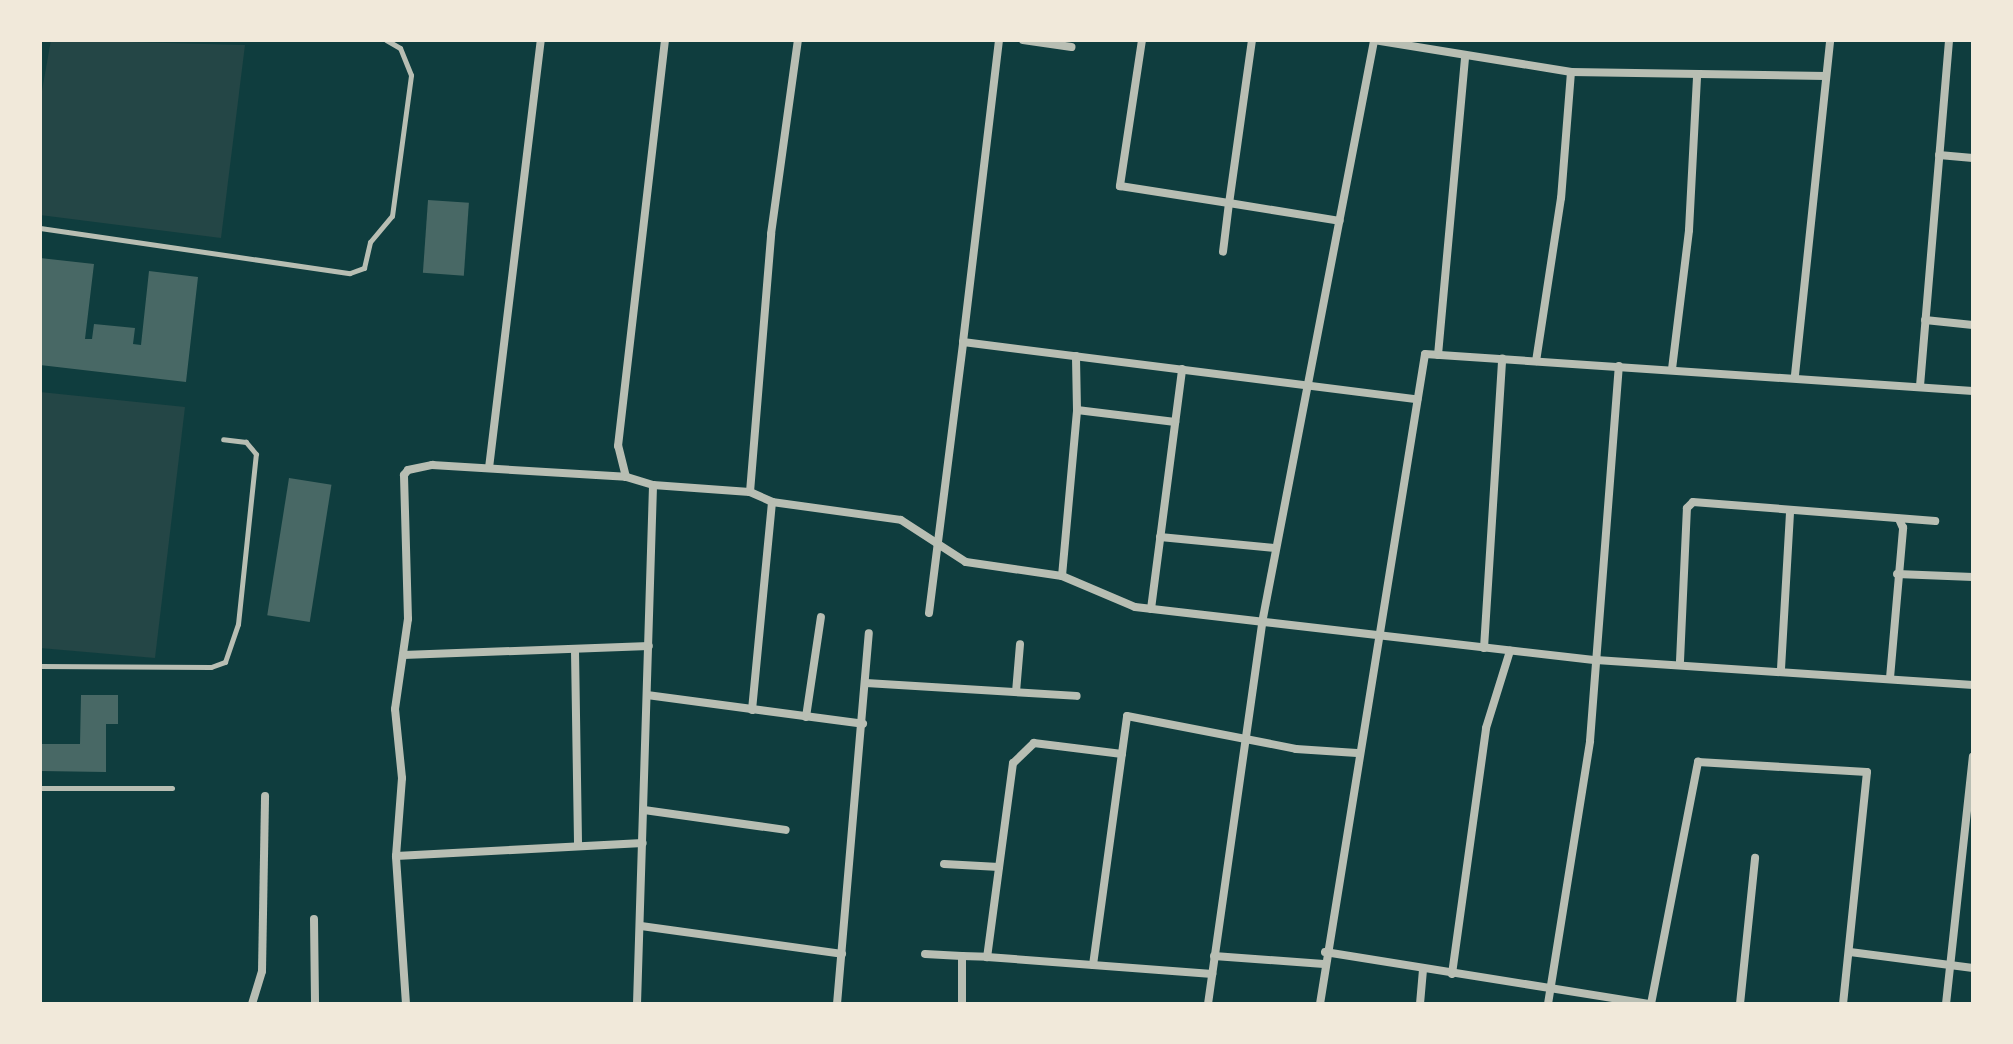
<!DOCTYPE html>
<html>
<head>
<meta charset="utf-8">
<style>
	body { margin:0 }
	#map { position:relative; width:2013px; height:1044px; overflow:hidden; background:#0f3d3e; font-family:"Sofia Sans Condensed",sans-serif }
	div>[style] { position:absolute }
	.green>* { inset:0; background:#244646 }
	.building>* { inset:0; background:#486865; transform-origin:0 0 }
	.service>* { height:5px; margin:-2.5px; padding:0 2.5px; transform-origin:2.5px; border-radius:2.5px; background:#b8beb3 }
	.minor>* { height:8px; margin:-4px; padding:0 4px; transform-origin:4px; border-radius:4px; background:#b8beb3 }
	span { translate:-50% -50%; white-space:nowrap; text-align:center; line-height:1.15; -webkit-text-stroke:6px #f1e9da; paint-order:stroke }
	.frame { position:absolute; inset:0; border:42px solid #f1e9da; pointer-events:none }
</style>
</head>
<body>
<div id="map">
	<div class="green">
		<i style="clip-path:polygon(51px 40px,245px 45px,221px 238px,40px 215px,40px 102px)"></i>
		<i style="clip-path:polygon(40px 392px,185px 407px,155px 658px,40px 648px)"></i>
	</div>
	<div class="building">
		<i style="left:428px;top:200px;width:41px;height:73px;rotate:4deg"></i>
		<i style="clip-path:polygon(40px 258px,94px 264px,85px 339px,92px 339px,94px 324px,135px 328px,133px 344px,141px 345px,149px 271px,198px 277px,186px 382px,40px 365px)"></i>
		<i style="left:289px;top:478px;width:43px;height:139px;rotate:9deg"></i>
		<i style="clip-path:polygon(81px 695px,118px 695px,118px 724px,106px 724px,106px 772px,40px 771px,40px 744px,80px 744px)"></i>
	</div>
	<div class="service">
		<i style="left:40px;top:228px;width:313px;rotate:8.3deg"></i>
		<i style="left:350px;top:273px;width:15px;rotate:-20deg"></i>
		<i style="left:364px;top:268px;width:27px;rotate:-77deg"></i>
		<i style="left:370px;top:242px;width:34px;rotate:-50deg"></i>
		<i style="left:392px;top:216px;width:142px;rotate:-82.3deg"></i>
		<i style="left:411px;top:75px;width:29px;rotate:-112deg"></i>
		<i style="left:400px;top:48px;width:16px;rotate:-150deg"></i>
		<i style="left:40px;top:666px;width:171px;rotate:0.3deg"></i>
		<i style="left:211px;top:667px;width:15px;rotate:-20deg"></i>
		<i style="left:225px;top:662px;width:40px;rotate:-71.1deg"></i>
		<i style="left:238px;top:624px;width:171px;rotate:-84deg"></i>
		<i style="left:256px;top:454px;width:16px;rotate:-130deg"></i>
		<i style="left:246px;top:442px;width:23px;rotate:-173deg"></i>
		<i style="left:40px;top:788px;width:132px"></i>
	</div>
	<div class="minor">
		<i style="left:1023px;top:40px;width:49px;rotate:8.3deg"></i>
		<i style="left:1142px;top:40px;width:148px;rotate:98.6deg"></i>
		<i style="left:1120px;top:186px;width:110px;rotate:8.9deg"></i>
		<i style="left:1229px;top:203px;width:49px;rotate:97deg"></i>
		<i style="left:1252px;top:40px;width:165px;rotate:98deg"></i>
		<i style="left:1229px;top:203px;width:112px;rotate:9.2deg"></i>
		<i style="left:1374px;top:40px;width:200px;rotate:9.2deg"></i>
		<i style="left:1571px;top:72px;width:126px;rotate:94.5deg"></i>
		<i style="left:1561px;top:198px;width:165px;rotate:98.7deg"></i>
		<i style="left:1571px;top:72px;width:255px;rotate:0.9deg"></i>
		<i style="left:1939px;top:155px;width:34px;rotate:5deg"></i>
		<i style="left:1925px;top:320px;width:48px;rotate:5.9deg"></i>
		<i style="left:963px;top:342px;width:304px;rotate:-83.2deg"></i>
		<i style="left:1438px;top:355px;width:299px;rotate:-84.8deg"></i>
		<i style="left:1672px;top:369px;width:140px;rotate:-83deg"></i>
		<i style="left:1689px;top:230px;width:155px;rotate:-87deg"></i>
		<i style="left:1795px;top:375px;width:337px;rotate:-84deg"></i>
		<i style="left:1920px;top:386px;width:347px;rotate:-85.2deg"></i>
		<i style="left:1077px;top:410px;width:99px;rotate:7deg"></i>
		<i style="left:489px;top:468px;width:431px;rotate:-83.1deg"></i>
		<i style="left:653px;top:485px;width:28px;rotate:-163deg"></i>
		<i style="left:626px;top:477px;width:32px;rotate:-104deg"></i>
		<i style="left:618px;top:446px;width:409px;rotate:-83.4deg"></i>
		<i style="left:750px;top:492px;width:259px;rotate:-85.3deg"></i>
		<i style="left:771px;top:234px;width:196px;rotate:-82.1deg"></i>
		<i style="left:1160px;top:537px;width:116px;rotate:5.5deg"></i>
		<i style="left:1897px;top:574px;width:76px;rotate:2.3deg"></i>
		<i style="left:1062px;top:576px;width:167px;rotate:-84.8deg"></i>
		<i style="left:1077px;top:410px;width:54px;rotate:-91.1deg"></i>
		<i style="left:1151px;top:609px;width:242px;rotate:-82.6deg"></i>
		<i style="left:929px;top:613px;width:273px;rotate:-82.8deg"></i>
		<i style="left:963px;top:342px;width:458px;rotate:7.2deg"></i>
		<i style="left:1484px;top:648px;width:290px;rotate:-86.4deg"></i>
		<i style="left:575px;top:651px;width:195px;rotate:89.1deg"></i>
		<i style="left:403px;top:655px;width:246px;rotate:-2.1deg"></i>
		<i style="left:1680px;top:661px;width:153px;rotate:-87.4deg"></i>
		<i style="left:1687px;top:508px;width:8px;rotate:-45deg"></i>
		<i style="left:1693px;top:502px;width:243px;rotate:4.5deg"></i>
		<i style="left:1781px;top:669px;width:157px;rotate:-86.7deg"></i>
		<i style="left:1890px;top:678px;width:151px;rotate:-85deg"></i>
		<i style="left:1903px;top:528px;width:10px;rotate:-114deg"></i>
		<i style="left:866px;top:683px;width:211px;rotate:3.5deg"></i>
		<i style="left:1016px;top:692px;width:48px;rotate:-85.2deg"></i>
		<i style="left:647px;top:695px;width:218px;rotate:7.6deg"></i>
		<i style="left:752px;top:710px;width:209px;rotate:-84.5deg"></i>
		<i style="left:806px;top:717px;width:101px;rotate:-81.5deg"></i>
		<i style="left:1122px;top:754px;width:89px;rotate:-172.9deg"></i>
		<i style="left:1034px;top:743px;width:29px;rotate:136deg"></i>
		<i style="left:1013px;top:763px;width:196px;rotate:97.6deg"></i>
		<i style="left:987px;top:957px;width:226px;rotate:4.3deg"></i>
		<i style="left:644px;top:810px;width:143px;rotate:8deg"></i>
		<i style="left:396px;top:856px;width:247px;rotate:-3deg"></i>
		<i style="left:944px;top:864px;width:55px;rotate:3.1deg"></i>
		<i style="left:314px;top:919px;width:85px;rotate:89.3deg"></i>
		<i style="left:641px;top:926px;width:203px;rotate:7.9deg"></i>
		<i style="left:1325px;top:952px;width:328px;rotate:9.1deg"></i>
		<i style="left:1850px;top:952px;width:124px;rotate:7.4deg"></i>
		<i style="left:925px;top:954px;width:37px;rotate:3deg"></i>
		<i style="left:1214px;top:956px;width:110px;rotate:4.2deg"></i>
		<i style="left:1093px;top:965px;width:251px;rotate:-82.2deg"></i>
		<i style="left:1127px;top:716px;width:172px;rotate:11deg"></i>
		<i style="left:1296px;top:749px;width:61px;rotate:3.8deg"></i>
		<i style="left:1452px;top:974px;width:248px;rotate:-82.1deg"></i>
		<i style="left:1486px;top:728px;width:81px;rotate:-72.7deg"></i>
		<i style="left:252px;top:1004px;width:34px;rotate:-73deg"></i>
		<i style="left:262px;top:971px;width:175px;rotate:-89deg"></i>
		<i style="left:406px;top:1004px;width:148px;rotate:-93.9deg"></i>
		<i style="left:396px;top:856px;width:78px;rotate:-85.6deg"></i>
		<i style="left:402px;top:778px;width:69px;rotate:-95.8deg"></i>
		<i style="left:395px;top:709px;width:91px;rotate:-81.8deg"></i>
		<i style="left:408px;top:619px;width:144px;rotate:-91.6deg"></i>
		<i style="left:404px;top:475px;width:6px;rotate:-51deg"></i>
		<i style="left:408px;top:470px;width:25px;rotate:-12deg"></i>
		<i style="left:432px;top:465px;width:194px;rotate:3.5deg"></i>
		<i style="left:637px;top:1004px;width:519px;rotate:-88.23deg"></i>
		<i style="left:653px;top:485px;width:97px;rotate:4.1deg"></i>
		<i style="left:750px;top:492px;width:24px;rotate:24deg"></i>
		<i style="left:772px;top:502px;width:130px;rotate:7.9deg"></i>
		<i style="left:901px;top:520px;width:77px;rotate:32.9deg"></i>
		<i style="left:966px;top:562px;width:97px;rotate:8.3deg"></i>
		<i style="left:1062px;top:576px;width:79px;rotate:23deg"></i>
		<i style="left:1135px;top:607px;width:464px;rotate:6.6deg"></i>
		<i style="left:1596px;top:660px;width:378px;rotate:3.8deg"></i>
		<i style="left:837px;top:1004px;width:372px;rotate:-85.1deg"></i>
		<i style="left:962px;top:1004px;width:48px;rotate:-90deg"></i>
		<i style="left:962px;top:956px;width:25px;rotate:2deg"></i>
		<i style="left:1208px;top:1004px;width:385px;rotate:-81.9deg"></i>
		<i style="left:1262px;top:623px;width:593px;rotate:-79.11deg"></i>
		<i style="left:1320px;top:1004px;width:658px;rotate:-80.82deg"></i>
		<i style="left:1425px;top:354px;width:549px;rotate:3.86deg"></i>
		<i style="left:1420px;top:1004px;width:34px;rotate:-85deg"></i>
		<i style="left:1548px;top:1004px;width:266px;rotate:-80.9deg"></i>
		<i style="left:1590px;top:741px;width:376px;rotate:-85.6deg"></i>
		<i style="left:1651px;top:1004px;width:247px;rotate:-79deg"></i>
		<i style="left:1698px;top:762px;width:169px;rotate:3.4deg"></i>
		<i style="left:1867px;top:772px;width:233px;rotate:95.9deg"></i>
		<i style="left:1740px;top:1004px;width:147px;rotate:-84.1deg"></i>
		<i style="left:1946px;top:1004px;width:249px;rotate:-83.8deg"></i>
	</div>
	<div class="frame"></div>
</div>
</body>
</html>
